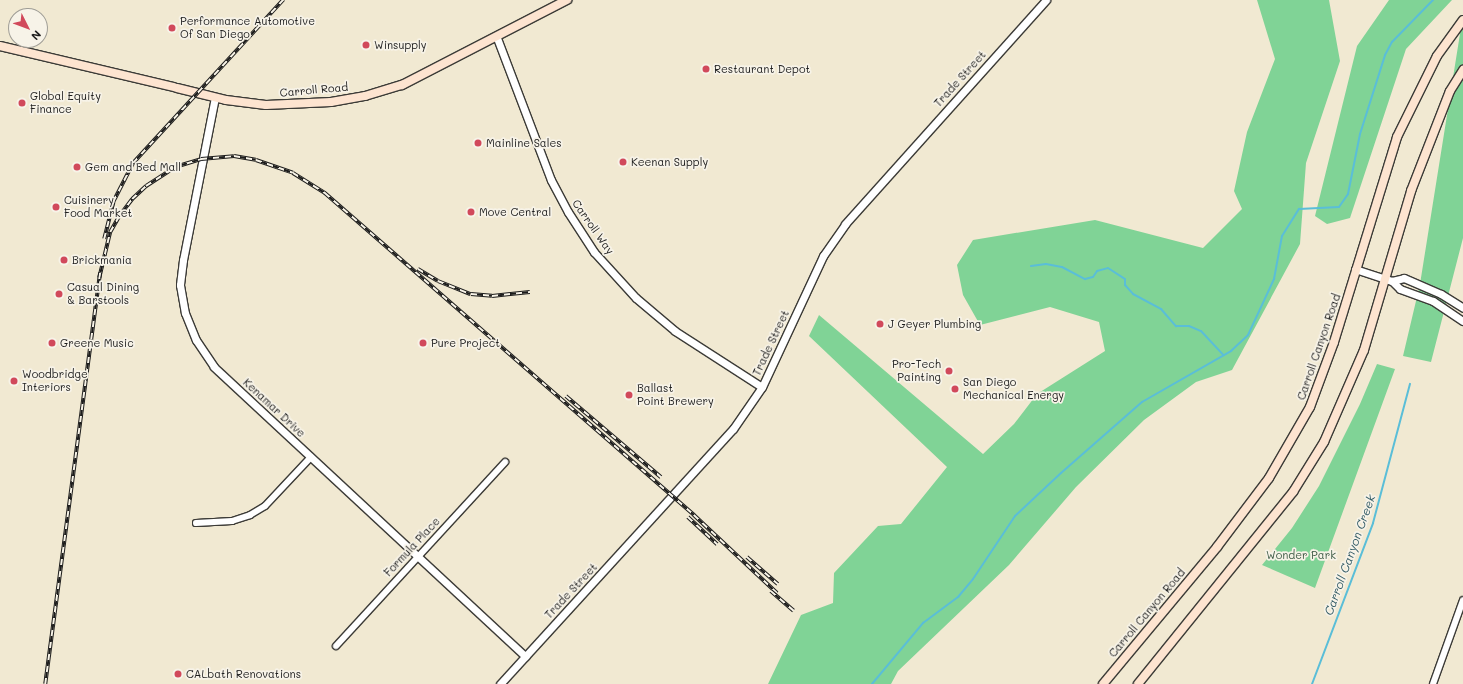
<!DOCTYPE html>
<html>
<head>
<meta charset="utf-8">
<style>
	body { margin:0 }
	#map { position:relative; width:1463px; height:684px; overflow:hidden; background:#f1e9d2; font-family:Mali,sans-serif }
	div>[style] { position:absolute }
	.green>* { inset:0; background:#80d396 }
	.stream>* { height:2px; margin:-1px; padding:0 1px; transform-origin:1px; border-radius:1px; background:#5abed8 }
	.roads { filter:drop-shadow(1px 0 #3c3b37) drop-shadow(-1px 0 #3c3b37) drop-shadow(0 1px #3c3b37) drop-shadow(0 -1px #3c3b37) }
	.minor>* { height:6px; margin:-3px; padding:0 3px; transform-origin:3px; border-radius:3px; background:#fff }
	.tertiary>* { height:7px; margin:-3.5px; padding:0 3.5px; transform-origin:3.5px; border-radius:3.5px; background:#fff }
	.secondary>* { height:8px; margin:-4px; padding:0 4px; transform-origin:4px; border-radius:4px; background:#fde4d0 }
	.rail>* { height:3.5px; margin-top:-1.75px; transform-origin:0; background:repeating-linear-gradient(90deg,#f7f3e8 0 6px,#1c1c1c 0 12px); box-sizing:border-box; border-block:1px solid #1c1c1c }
	.dots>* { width:11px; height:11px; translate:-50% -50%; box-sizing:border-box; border:2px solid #f7f3e8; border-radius:50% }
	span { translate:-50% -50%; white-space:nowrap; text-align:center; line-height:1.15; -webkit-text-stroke:3.5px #f7f3e8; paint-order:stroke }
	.poi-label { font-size:11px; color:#1c1c1c }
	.left { translate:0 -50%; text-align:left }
	.right { translate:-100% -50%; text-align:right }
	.street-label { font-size:11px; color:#1c1c1c }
	.park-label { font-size:11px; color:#3f5c47 }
	.water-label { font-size:12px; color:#355d67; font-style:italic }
	.north { position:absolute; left:8px; top:8px; width:40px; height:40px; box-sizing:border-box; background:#f7f3e8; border:1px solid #9f9d96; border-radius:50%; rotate:132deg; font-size:11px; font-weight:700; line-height:16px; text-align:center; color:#1c1c1c }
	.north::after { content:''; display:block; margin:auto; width:14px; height:18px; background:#d1495b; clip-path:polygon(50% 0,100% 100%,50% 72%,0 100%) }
</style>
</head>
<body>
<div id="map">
	<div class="green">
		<i style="clip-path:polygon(1257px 0,1329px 0,1340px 61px,1306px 163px,1300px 244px,1232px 370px,1196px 382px,1144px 420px,1076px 487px,1009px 565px,898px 671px,891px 684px,768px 684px,801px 615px,833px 603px,834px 573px,878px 526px,901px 524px,947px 467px,809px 336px,819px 315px,983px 454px,1014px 424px,1037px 394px,1105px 351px,1099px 322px,1050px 307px,980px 325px,963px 295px,957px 265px,973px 240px,1095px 220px,1203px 248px,1242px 209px,1234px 191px,1247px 132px,1275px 59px)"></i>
		<i style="clip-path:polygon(1389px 0,1452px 0,1406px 49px,1350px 218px,1327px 224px,1315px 216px,1357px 46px)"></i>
		<i style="clip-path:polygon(1463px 15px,1463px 238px,1431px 362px,1403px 356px,1420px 284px)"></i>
		<i style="clip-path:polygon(1377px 364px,1395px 369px,1315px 588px,1262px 565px,1292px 528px,1319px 486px,1360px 404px)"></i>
	</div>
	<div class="stream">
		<i style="left:1031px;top:266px;width:15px;rotate:-8deg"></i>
		<i style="left:1046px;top:264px;width:16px;rotate:11deg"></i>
		<i style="left:1062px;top:267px;width:26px;rotate:28deg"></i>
		<i style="left:1085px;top:279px;width:8px;rotate:-14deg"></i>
		<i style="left:1093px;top:277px;width:7px;rotate:-56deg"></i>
		<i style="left:1097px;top:271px;width:11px;rotate:-15deg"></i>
		<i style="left:1108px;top:268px;width:20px;rotate:33deg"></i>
		<i style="left:1125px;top:279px;width:6px;rotate:90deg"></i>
		<i style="left:1125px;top:285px;width:12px;rotate:48deg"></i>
		<i style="left:1133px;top:294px;width:32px;rotate:28deg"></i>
		<i style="left:1161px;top:309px;width:23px;rotate:49deg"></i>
		<i style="left:1176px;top:326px;width:13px"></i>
		<i style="left:1189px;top:326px;width:13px;rotate:23deg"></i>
		<i style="left:1201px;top:331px;width:33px;rotate:47deg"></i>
		<i style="left:872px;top:684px;width:80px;rotate:-50.1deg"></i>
		<i style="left:923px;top:623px;width:44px;rotate:-36.6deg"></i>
		<i style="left:958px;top:597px;width:23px;rotate:-50deg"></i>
		<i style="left:973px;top:579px;width:76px;rotate:-56.3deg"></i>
		<i style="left:1015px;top:516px;width:63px;rotate:-43.1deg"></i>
		<i style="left:1061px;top:473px;width:108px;rotate:-41.2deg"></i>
		<i style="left:1142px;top:402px;width:103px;rotate:-29.8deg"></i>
		<i style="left:1231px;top:351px;width:23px;rotate:-43deg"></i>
		<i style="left:1248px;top:335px;width:62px;rotate:-65.1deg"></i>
		<i style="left:1274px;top:279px;width:44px;rotate:-79.5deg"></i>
		<i style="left:1282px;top:236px;width:32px;rotate:-58deg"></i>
		<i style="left:1299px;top:209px;width:40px;rotate:-2.9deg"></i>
		<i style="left:1339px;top:207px;width:16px;rotate:-55deg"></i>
		<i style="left:1348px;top:194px;width:61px;rotate:-78.7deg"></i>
		<i style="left:1360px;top:134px;width:83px;rotate:-72.4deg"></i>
		<i style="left:1385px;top:55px;width:15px;rotate:-62deg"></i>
		<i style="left:1392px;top:42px;width:59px;rotate:-45.7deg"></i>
		<i style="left:1312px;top:684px;width:172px;rotate:-69.2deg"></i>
		<i style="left:1373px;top:523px;width:144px;rotate:-75.1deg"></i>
	</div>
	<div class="roads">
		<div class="minor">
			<i style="left:196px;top:523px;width:36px;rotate:-3deg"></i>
			<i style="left:232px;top:521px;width:19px;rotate:-18deg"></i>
			<i style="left:250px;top:515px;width:17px;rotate:-31deg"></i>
			<i style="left:265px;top:506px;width:67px;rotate:-46.8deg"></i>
			<i style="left:336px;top:646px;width:250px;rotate:-47.4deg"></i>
			<i style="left:1433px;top:684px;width:89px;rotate:-70.3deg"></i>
		</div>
		<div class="tertiary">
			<i style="left:497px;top:38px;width:152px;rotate:69.2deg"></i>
			<i style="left:551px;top:180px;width:36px;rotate:62deg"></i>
			<i style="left:568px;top:212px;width:48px;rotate:57deg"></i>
			<i style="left:594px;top:252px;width:62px;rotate:47.6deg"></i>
			<i style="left:636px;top:298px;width:51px;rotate:40.2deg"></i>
			<i style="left:675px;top:331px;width:103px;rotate:32.8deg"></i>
			<i style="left:215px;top:97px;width:166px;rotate:101.1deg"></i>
			<i style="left:183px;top:260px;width:25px;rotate:97deg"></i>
			<i style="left:180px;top:285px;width:28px;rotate:80deg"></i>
			<i style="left:185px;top:313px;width:29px;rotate:68deg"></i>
			<i style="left:196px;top:340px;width:32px;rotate:56deg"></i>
			<i style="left:214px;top:367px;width:425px;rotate:42.9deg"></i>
			<i style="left:1355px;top:269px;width:39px;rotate:18deg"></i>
			<i style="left:1392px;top:281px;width:12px;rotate:-14deg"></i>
			<i style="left:1404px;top:278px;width:40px;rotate:23.4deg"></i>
			<i style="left:1441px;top:294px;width:26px;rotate:32deg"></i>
			<i style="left:1392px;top:281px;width:11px;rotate:45deg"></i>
			<i style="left:1400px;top:289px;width:35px;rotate:20deg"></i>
			<i style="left:1433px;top:301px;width:36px;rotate:34deg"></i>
			<i style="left:500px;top:684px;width:345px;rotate:-47.6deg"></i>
			<i style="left:733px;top:429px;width:51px;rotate:-55.4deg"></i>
			<i style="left:762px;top:387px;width:145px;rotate:-65deg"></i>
			<i style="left:823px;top:256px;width:39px;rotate:-55deg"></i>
			<i style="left:845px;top:224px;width:301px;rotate:-48.1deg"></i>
		</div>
		<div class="secondary">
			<i style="left:0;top:46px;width:179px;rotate:13.3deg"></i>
			<i style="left:177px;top:88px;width:50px;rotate:13.8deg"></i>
			<i style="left:226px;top:100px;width:40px;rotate:7.1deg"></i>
			<i style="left:266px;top:105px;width:65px;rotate:-2.6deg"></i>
			<i style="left:331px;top:102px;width:35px;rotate:-10deg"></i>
			<i style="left:365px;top:96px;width:39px;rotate:-17deg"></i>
			<i style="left:402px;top:85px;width:186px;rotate:-27.3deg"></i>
			<i style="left:1103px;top:684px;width:178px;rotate:-50.2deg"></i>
			<i style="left:1217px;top:547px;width:86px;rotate:-53deg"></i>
			<i style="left:1269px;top:478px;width:82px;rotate:-60deg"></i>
			<i style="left:1310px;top:407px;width:69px;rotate:-69.7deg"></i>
			<i style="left:1334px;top:342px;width:214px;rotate:-72.9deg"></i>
			<i style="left:1397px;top:137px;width:90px;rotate:-63.7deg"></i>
			<i style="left:1437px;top:56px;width:44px;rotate:-54.2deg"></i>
			<i style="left:1138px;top:684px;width:247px;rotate:-51.1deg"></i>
			<i style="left:1293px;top:492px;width:59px;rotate:-58.2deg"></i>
			<i style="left:1324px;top:442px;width:100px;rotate:-66.5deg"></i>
			<i style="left:1364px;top:350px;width:166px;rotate:-73.5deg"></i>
			<i style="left:1411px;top:191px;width:107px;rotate:-68.7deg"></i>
			<i style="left:1450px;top:91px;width:25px;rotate:-58deg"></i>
		</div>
	</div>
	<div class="rail">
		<i style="left:104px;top:239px;width:38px;rotate:-76deg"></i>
		<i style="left:113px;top:202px;width:44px;rotate:-62.9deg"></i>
		<i style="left:133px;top:163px;width:222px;rotate:-47.4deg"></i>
		<i style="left:418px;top:269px;width:23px;rotate:31deg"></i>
		<i style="left:438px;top:281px;width:35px;rotate:22deg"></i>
		<i style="left:471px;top:294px;width:21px;rotate:5deg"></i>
		<i style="left:492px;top:296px;width:38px;rotate:-6deg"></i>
		<i style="left:99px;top:278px;width:47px;rotate:-76.6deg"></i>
		<i style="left:110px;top:232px;width:20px;rotate:-60deg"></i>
		<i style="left:120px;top:215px;width:20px;rotate:-53deg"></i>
		<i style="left:132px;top:199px;width:19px;rotate:-43deg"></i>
		<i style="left:146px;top:186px;width:35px;rotate:-33deg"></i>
		<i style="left:175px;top:167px;width:27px;rotate:-17deg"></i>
		<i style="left:201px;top:159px;width:33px;rotate:-5deg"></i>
		<i style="left:234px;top:156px;width:22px;rotate:10deg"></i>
		<i style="left:256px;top:160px;width:39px;rotate:19deg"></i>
		<i style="left:293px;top:173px;width:38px;rotate:32deg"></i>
		<i style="left:325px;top:193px;width:490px;rotate:41.1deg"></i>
		<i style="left:694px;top:515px;width:114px;rotate:43.2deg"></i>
		<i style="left:566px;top:396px;width:125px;rotate:40.5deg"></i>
		<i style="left:688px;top:517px;width:40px;rotate:43deg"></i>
		<i style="left:747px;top:557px;width:41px;rotate:41.1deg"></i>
		<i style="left:771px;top:591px;width:30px;rotate:41deg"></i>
		<i style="left:45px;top:684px;width:415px;rotate:-82.4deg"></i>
	</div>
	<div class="dots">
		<i style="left:172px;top:28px;background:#d1495b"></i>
		<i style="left:366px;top:45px;background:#d1495b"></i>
		<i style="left:706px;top:69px;background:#d1495b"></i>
		<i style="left:22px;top:103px;background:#d1495b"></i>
		<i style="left:478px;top:143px;background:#d1495b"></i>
		<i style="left:623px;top:162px;background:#d1495b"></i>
		<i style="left:77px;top:167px;background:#d1495b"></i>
		<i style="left:56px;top:207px;background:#d1495b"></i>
		<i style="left:471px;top:212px;background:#d1495b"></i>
		<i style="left:64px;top:260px;background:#d1495b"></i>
		<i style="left:59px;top:294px;background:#d1495b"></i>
		<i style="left:880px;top:324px;background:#d1495b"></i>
		<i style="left:52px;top:343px;background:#d1495b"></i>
		<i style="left:423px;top:343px;background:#d1495b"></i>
		<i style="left:949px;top:371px;background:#d1495b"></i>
		<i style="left:14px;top:381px;background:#d1495b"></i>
		<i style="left:955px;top:389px;background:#d1495b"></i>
		<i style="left:629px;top:395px;background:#d1495b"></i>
		<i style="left:178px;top:674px;background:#d1495b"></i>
	</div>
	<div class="poi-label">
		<span class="left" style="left:180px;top:28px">Performance Automotive<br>Of San Diego</span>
		<span class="left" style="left:374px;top:45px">Winsupply</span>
		<span class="left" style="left:714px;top:69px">Restaurant Depot</span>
		<span class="left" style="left:30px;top:103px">Global Equity<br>Finance</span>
		<span class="left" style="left:486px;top:143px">Mainline Sales</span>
		<span class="left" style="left:631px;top:162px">Keenan Supply</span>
		<span class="left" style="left:85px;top:167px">Gem and Bed Mall</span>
		<span class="left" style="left:64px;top:207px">Cuisinery<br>Food Market</span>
		<span class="left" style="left:479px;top:212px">Move Central</span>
		<span class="left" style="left:72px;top:260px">Brickmania</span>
		<span class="left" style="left:67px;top:294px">Casual Dining<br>&amp; Barstools</span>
		<span class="left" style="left:888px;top:324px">J Geyer Plumbing</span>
		<span class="left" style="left:60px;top:343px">Greene Music</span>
		<span class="left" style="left:431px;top:343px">Pure Project</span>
		<span class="right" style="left:941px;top:371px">Pro-Tech<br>Painting</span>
		<span class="left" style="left:22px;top:381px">Woodbridge<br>Interiors</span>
		<span class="left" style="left:963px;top:389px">San Diego<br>Mechanical Energy</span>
		<span class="left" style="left:637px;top:395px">Ballast<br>Point Brewery</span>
		<span class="left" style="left:186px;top:674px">CALbath Renovations</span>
	</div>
	<div class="street-label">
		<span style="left:960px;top:79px;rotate:-48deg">Trade Street</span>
		<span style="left:314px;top:90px;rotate:-5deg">Carroll Road</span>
		<span style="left:593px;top:227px;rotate:55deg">Carroll Way</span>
		<span style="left:771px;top:343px;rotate:-65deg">Trade Street</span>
		<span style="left:1319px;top:347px;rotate:-71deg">Carroll Canyon Road</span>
		<span style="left:274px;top:408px;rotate:43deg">Kenamar Drive</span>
		<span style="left:412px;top:547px;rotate:-47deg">Formula Place</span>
		<span style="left:571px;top:591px;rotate:-47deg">Trade Street</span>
		<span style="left:1147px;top:613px;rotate:-50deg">Carroll Canyon Road</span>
	</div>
	<div class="park-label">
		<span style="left:1301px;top:555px">Wonder Park</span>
	</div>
	<div class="water-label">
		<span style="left:1350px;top:555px;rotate:-70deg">Carroll Canyon Creek</span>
	</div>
	<div class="north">N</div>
</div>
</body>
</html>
